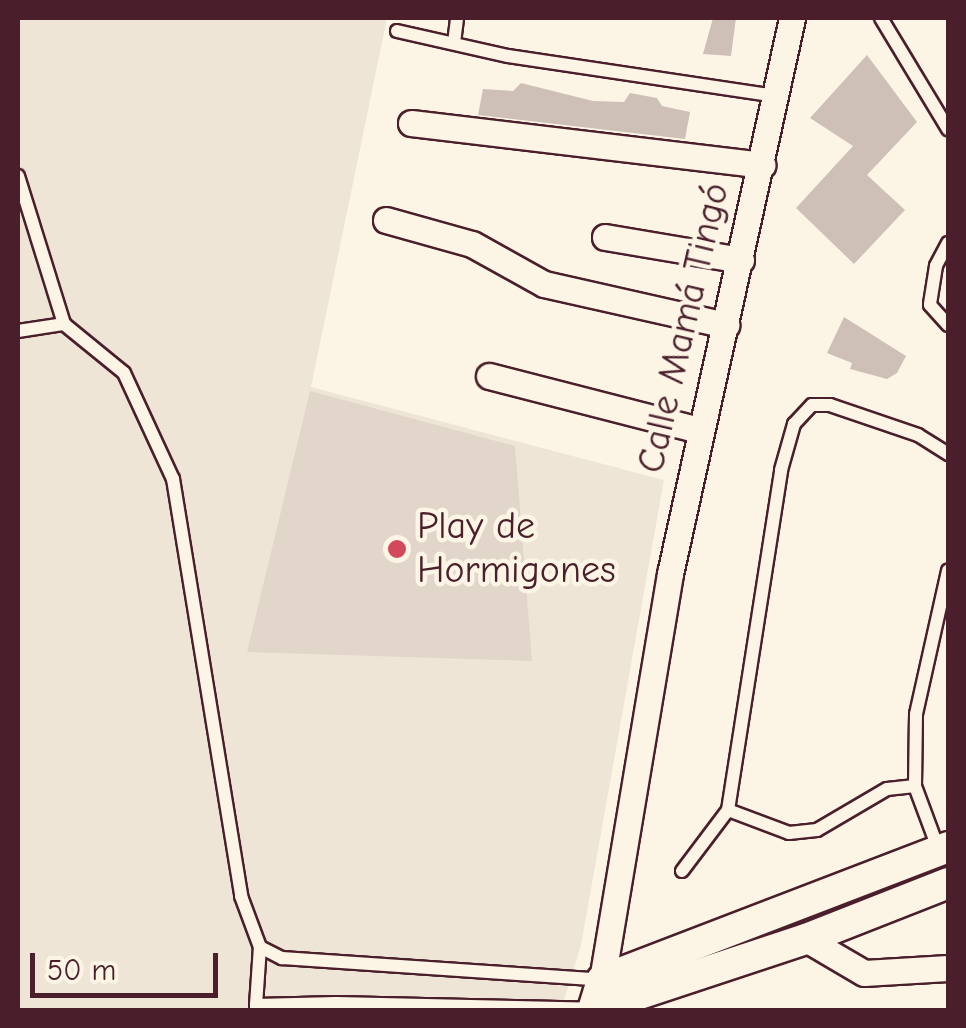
<!DOCTYPE html>
<html>
<head>
<meta charset="utf-8">
<style>
	body { margin:0 }
	#map { position:relative; width:966px; height:1028px; overflow:hidden; background:#fcf5e5; font-family:"Comic Neue",sans-serif }
	div>[style] { position:absolute }
	.built>* { inset:0; background:#eee5d7 }
	.green>* { inset:0; background:#e2d5ca }
	.building>* { inset:0; background:#cfc0b7 }
	.roads { filter:drop-shadow(2px 0 #4a1f2b) drop-shadow(-2px 0 #4a1f2b) drop-shadow(0 2px #4a1f2b) drop-shadow(0 -2px #4a1f2b) }
	.service>* { height:12px; margin:-6px; padding:0 6px; transform-origin:6px; border-radius:6px; background:#fcf5e5 }
	.minor>* { height:25px; margin:-12.5px; padding:0 12.5px; transform-origin:12.5px; border-radius:12.5px; background:#fcf5e5 }
	.tertiary>* { height:30px; margin:-15px; padding:0 15px; transform-origin:15px; border-radius:15px; background:#fcf5e5 }
	.dots>* { width:28px; height:28px; translate:-50% -50%; box-sizing:border-box; border:5px solid #fcf5e5; border-radius:50% }
	span { translate:-50% -50%; white-space:nowrap; text-align:center; line-height:1.15; -webkit-text-stroke:9px #fcf5e5; paint-order:stroke }
	.street-label { font-size:38px; color:#4a1f2b }
	.poi-label { font-size:38px; color:#4a1f2b }
	.left { translate:0 -50%; text-align:left }
	.frame { position:absolute; inset:0; border:20px solid #4a1f2b; pointer-events:none }
	.scale { position:absolute; left:30px; top:953px; width:188px; height:45px; box-sizing:border-box; border:5px solid #4a1f2b; border-top:0; padding-left:12px; font-size:30px; line-height:35px; white-space:nowrap; color:#4a1f2b; -webkit-text-stroke:8px #fcf5e5; paint-order:stroke }
</style>
</head>
<body>
<div id="map">
	<div class="built">
		<i style="clip-path:polygon(18px 18px,387px 18px,311px 387px,664px 480px,581px 945px,561px 1010px,18px 1010px)"></i>
	</div>
	<div class="green">
		<i style="clip-path:polygon(310px 391px,515px 446px,532px 661px,247px 652px)"></i>
	</div>
	<div class="building">
		<i style="clip-path:polygon(713px 18px,736px 18px,731px 56px,703px 54px)"></i>
		<i style="clip-path:polygon(867px 55px,917px 122px,867px 175px,905px 210px,854px 264px,796px 208px,853px 146px,810px 118px)"></i>
		<i style="clip-path:polygon(521px 83px,593px 101px,624px 102px,630px 93px,657px 98px,662px 106px,690px 112px,685px 139px,478px 115px,483px 89px,513px 91px)"></i>
		<i style="clip-path:polygon(844px 317px,906px 356px,897px 373px,887px 379px,850px 369px,852px 363px,827px 353px)"></i>
	</div>
	<div class="roads">
		<div class="service">
			<i style="left:881px;top:18px;width:130px;rotate:58.9deg"></i>
			<i style="left:397px;top:31px;width:114px;rotate:12.7deg"></i>
			<i style="left:508px;top:56px;width:270px;rotate:8.5deg"></i>
			<i style="left:454px;top:43px;width:25px;rotate:-83deg"></i>
			<i style="left:18px;top:176px;width:155px;rotate:72.7deg"></i>
			<i style="left:64px;top:324px;width:77px;rotate:39.2deg"></i>
			<i style="left:124px;top:373px;width:117px;rotate:65.2deg"></i>
			<i style="left:173px;top:479px;width:423px;rotate:80.7deg"></i>
			<i style="left:241px;top:896px;width:54px;rotate:69.6deg"></i>
			<i style="left:260px;top:947px;width:25px;rotate:27deg"></i>
			<i style="left:282px;top:958px;width:321px;rotate:3.9deg"></i>
			<i style="left:948px;top:243px;width:26px;rotate:118deg"></i>
			<i style="left:936px;top:266px;width:39px;rotate:99deg"></i>
			<i style="left:930px;top:305px;width:27px;rotate:48deg"></i>
			<i style="left:18px;top:331px;width:47px;rotate:-8.7deg"></i>
			<i style="left:728px;top:810px;width:65px;rotate:20.7deg"></i>
			<i style="left:789px;top:833px;width:28px;rotate:-6deg"></i>
			<i style="left:817px;top:830px;width:81px;rotate:-30.4deg"></i>
			<i style="left:887px;top:789px;width:28px;rotate:-6deg"></i>
			<i style="left:938px;top:848px;width:66px;rotate:-110.4deg"></i>
			<i style="left:915px;top:786px;width:72px;rotate:-89.2deg"></i>
			<i style="left:916px;top:714px;width:147px;rotate:-77.4deg"></i>
			<i style="left:682px;top:871px;width:76px;rotate:-53deg"></i>
			<i style="left:728px;top:810px;width:344px;rotate:-81.1deg"></i>
			<i style="left:781px;top:470px;width:48px;rotate:-74.2deg"></i>
			<i style="left:794px;top:424px;width:26px;rotate:-47deg"></i>
			<i style="left:812px;top:405px;width:18px"></i>
			<i style="left:830px;top:405px;width:93px;rotate:18.8deg"></i>
			<i style="left:918px;top:435px;width:36px;rotate:32deg"></i>
			<i style="left:256px;top:1005px;width:58px;rotate:-86.1deg"></i>
			<i style="left:256px;top:1010px;width:5px;rotate:-90deg"></i>
			<i style="left:256px;top:1005px;width:80px;rotate:-1.4deg"></i>
			<i style="left:336px;top:1003px;width:257px;rotate:1.3deg"></i>
		</div>
		<div class="minor">
			<i style="left:411px;top:123px;width:354px;rotate:6.8deg"></i>
			<i style="left:386px;top:220px;width:89px;rotate:15.6deg"></i>
			<i style="left:472px;top:244px;width:82px;rotate:29.1deg"></i>
			<i style="left:544px;top:284px;width:187px;rotate:12.7deg"></i>
			<i style="left:605px;top:237px;width:138px;rotate:9.6deg"></i>
			<i style="left:489px;top:376px;width:217px;rotate:14.4deg"></i>
			<i style="left:806px;top:939px;width:67px;rotate:30.4deg"></i>
			<i style="left:864px;top:973px;width:84px;rotate:-3.4deg"></i>
			<i style="left:602px;top:980px;width:412px;rotate:-80.5deg"></i>
			<i style="left:670px;top:574px;width:569px;rotate:-77.62deg"></i>
		</div>
		<div class="tertiary">
			<i style="left:594px;top:1009px;width:223px;rotate:-18.3deg"></i>
			<i style="left:806px;top:939px;width:153px;rotate:-21.5deg"></i>
			<i style="left:593px;top:1010px;width:31px;rotate:-73deg"></i>
			<i style="left:602px;top:980px;width:371px;rotate:-21deg"></i>
		</div>
	</div>
	<div class="dots">
		<i style="left:397px;top:549px;background:#d1495b"></i>
	</div>
	<div class="street-label">
		<span style="left:684px;top:328px;rotate:-77deg">Calle Mamá Tingó</span>
	</div>
	<div class="poi-label">
		<span class="left" style="left:417px;top:549px">Play de<br>Hormigones</span>
	</div>
	<div class="frame"></div>
	<div class="scale">50 m</div>
</div>
</body>
</html>
